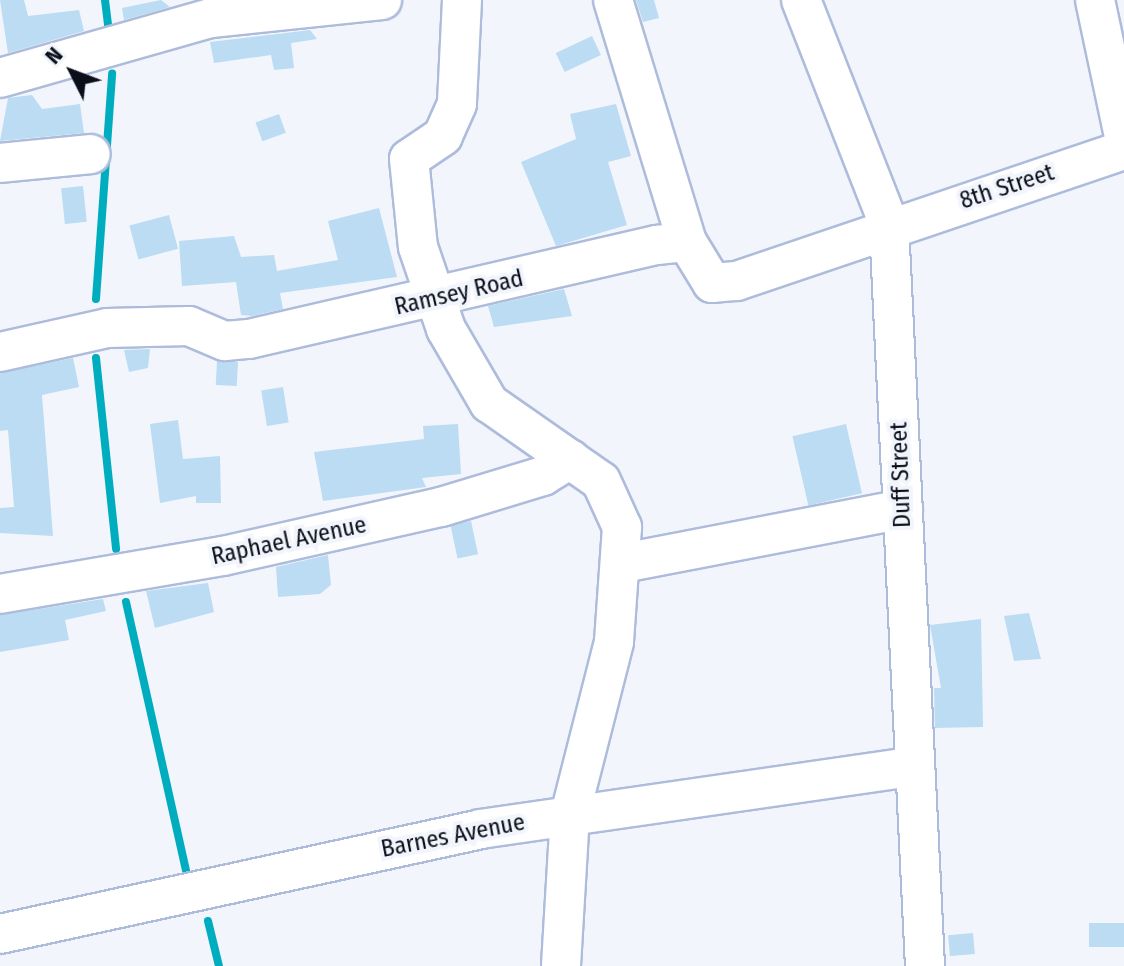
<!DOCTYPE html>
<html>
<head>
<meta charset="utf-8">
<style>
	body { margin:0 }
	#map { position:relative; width:1124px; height:966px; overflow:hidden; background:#f2f5fc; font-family:"Fira Sans Condensed",sans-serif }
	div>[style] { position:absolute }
	.stream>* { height:8px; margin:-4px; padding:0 4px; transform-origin:4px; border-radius:4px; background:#00adbf }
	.building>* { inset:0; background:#bbdcf2; transform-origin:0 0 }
	.roads { filter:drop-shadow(2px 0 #aebcdc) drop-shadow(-2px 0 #aebcdc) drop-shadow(0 2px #aebcdc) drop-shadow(0 -2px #aebcdc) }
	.minor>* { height:38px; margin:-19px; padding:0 19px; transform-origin:19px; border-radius:19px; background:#fff }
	span { translate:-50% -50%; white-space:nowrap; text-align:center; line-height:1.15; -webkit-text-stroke:8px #f2f5fc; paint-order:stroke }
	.street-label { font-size:24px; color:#0a0f1a }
	.north { position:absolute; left:32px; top:32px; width:80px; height:80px; -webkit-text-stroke:6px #f2f5fc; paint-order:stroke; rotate:312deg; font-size:22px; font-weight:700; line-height:32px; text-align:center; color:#0a0f1a }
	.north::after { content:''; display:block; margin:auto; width:28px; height:36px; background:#0a0f1a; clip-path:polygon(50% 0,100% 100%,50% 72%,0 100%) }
</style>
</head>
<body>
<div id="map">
	<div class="stream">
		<i style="left:105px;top:0;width:33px;rotate:83deg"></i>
		<i style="left:96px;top:299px;width:226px;rotate:-85.9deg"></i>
		<i style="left:96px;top:358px;width:192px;rotate:84deg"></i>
		<i style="left:126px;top:602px;width:275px;rotate:77.4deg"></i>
		<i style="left:208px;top:921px;width:46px;rotate:76.3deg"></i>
	</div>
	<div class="building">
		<i style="clip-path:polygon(0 0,24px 0,28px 16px,79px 10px,84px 31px,8px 53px)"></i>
		<i style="clip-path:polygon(161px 0,170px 7px,124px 20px,122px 8px)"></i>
		<i style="clip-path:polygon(636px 0,654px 0,659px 18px,643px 22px)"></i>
		<i style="clip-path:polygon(310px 30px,317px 39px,291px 43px,294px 68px,274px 70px,271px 55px,214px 63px,210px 42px)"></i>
		<i style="left:592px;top:36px;width:21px;height:40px;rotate:65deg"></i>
		<i style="clip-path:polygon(32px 95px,42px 109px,80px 104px,84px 133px,0 141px,8px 98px)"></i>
		<i style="clip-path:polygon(616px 104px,631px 156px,608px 162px,627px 225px,556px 246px,521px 162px,576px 139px,570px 114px)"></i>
		<i style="left:279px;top:114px;width:20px;height:25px;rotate:70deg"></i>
		<i style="left:83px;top:186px;width:36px;height:22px;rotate:84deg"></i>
		<i style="clip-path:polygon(379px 208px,397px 277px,280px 293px,283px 309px,252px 316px,241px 315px,236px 282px,182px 286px,179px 241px,234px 236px,241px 257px,274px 255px,277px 271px,338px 260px,328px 221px)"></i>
		<i style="left:169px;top:215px;width:35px;height:41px;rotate:75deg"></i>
		<i style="clip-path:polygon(564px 289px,572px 316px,494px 327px,488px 306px)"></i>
		<i style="clip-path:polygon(150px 349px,148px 368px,129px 372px,124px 350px)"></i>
		<i style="clip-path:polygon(73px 358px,79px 387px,42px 395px,53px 536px,0 533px,0 508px,14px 507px,8px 430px,0 431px,0 373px)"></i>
		<i style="left:217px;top:361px;width:21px;height:24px;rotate:3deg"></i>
		<i style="left:283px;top:387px;width:36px;height:22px;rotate:81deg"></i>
		<i style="clip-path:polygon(178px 420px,183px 459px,220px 456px,221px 503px,196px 503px,196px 496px,160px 503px,150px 424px)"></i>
		<i style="clip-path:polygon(458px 424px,461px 474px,422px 478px,426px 487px,323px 501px,314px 452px,424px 439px,423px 426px)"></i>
		<i style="left:846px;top:424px;width:71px;height:55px;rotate:77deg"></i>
		<i style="left:471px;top:521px;width:34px;height:21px;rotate:78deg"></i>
		<i style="clip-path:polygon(328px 555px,331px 585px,320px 594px,278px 597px,276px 567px)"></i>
		<i style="clip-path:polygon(208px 583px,214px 612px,155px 628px,146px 591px)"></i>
		<i style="clip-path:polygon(103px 599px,106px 611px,65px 620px,69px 640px,0 652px,0 615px)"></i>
		<i style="clip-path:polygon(1029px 613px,1041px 659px,1014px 661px,1004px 616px)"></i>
		<i style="clip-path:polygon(981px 619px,983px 727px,935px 728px,934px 688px,941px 688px,930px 625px)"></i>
		<i style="left:1089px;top:923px;width:35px;height:24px"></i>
		<i style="left:973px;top:933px;width:21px;height:25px;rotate:85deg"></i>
	</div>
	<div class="roads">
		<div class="minor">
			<i style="left:462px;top:0;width:104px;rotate:92.8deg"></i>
			<i style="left:457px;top:104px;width:35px;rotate:114deg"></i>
			<i style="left:443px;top:136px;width:41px;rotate:145.9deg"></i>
			<i style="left:409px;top:159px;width:88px;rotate:84.2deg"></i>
			<i style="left:418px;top:247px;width:87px;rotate:71.1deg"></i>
			<i style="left:446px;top:329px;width:86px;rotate:59.8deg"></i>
			<i style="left:489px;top:403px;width:136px;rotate:34.9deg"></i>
			<i style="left:601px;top:481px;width:51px;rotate:65.5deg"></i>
			<i style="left:622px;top:527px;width:115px;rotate:94deg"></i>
			<i style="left:614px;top:642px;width:178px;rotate:104.3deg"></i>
			<i style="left:570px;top:814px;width:152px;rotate:93.4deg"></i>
			<i style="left:613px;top:0;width:253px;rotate:73deg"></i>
			<i style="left:801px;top:0;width:242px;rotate:68.6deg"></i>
			<i style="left:889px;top:225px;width:742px;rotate:87.22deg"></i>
			<i style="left:1095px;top:0;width:139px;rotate:78deg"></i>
			<i style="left:0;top:78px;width:219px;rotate:-15.9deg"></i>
			<i style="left:211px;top:18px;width:172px;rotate:-6deg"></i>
			<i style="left:0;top:163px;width:91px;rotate:-5.6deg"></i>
			<i style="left:0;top:352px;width:110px;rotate:-12.6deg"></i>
			<i style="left:107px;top:328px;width:82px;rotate:-1.4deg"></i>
			<i style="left:189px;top:326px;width:39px;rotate:23deg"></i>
			<i style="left:225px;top:341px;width:24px;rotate:-5deg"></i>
			<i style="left:249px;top:339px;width:419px;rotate:-13deg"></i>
			<i style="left:657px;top:245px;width:30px;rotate:-6deg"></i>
			<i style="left:687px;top:242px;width:48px;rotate:58.6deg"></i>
			<i style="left:712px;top:283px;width:25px;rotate:-5deg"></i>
			<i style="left:737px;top:281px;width:409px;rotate:-18.7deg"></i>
			<i style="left:623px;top:563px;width:285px;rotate:-10.9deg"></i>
			<i style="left:0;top:594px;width:226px;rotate:-9.7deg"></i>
			<i style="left:223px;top:556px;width:223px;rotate:-12.7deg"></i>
			<i style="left:441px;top:507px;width:107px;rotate:-16.9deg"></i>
			<i style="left:543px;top:476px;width:32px;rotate:-32deg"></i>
			<i style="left:0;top:934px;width:491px;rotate:-12.3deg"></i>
			<i style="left:480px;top:829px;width:434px;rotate:-8.2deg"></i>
		</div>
	</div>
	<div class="street-label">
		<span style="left:1007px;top:187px;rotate:-18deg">8th Street</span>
		<span style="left:459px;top:293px;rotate:-13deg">Ramsey Road</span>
		<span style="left:901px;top:475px;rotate:-92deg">Duff Street</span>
		<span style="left:289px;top:541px;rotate:-12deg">Raphael Avenue</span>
		<span style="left:453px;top:836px;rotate:-11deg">Barnes Avenue</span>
	</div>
	<div class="north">N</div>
</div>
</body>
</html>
